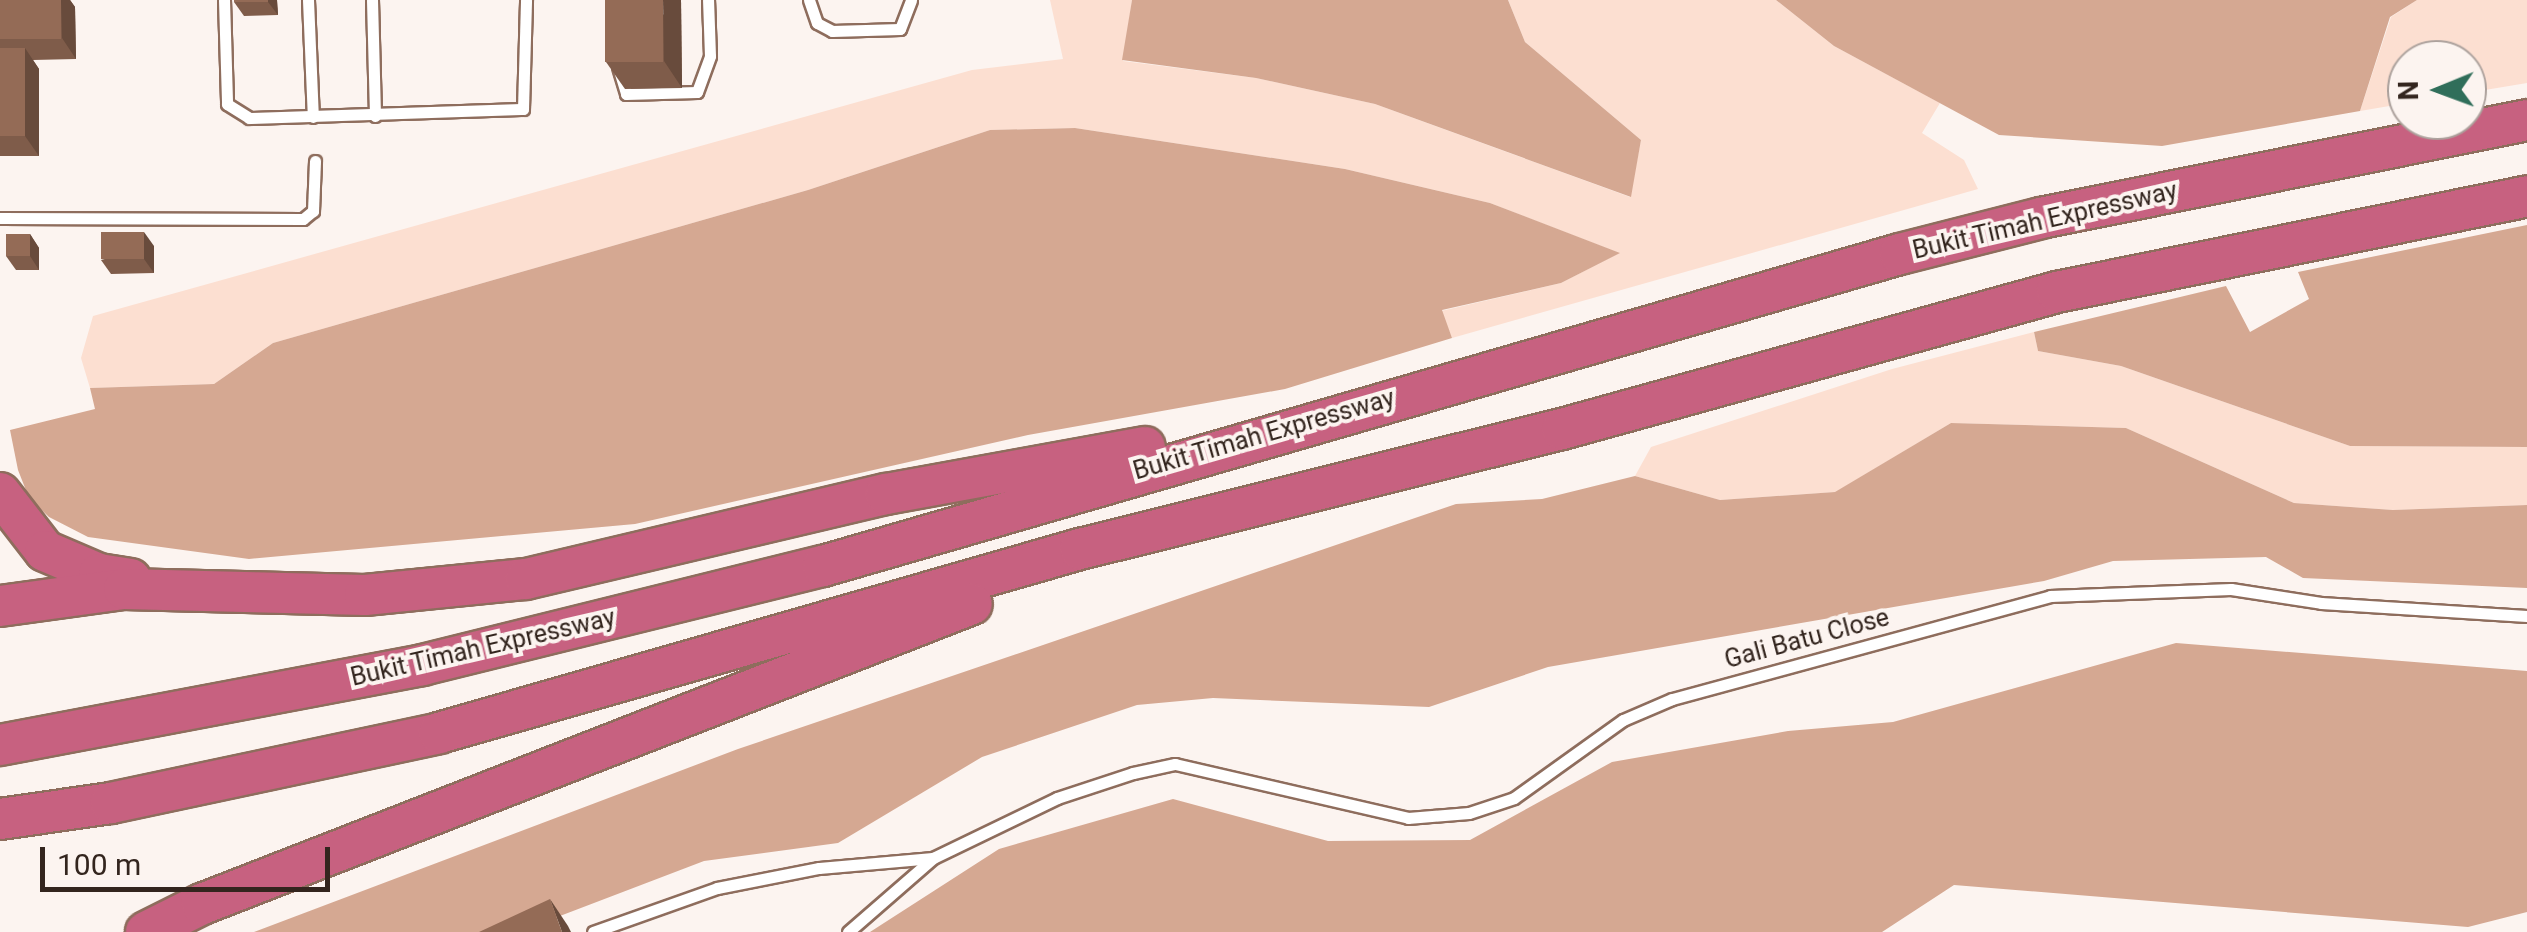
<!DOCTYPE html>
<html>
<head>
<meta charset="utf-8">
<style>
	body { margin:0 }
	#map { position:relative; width:2527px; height:932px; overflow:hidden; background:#fcf4f0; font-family:Roboto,sans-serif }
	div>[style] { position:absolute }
	.green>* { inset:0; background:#fcdfd1 }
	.forest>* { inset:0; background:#d5a892 }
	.roads { filter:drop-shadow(2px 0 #8e6d5d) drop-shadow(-2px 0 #8e6d5d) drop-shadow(0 2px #8e6d5d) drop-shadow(0 -2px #8e6d5d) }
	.lane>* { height:11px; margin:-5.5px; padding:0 5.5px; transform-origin:5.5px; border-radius:5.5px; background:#fff }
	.highway>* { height:40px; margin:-20px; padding:0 20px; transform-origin:20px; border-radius:20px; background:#c76180 }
	.wall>* { inset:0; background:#7f5c4a }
	.shaded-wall>* { inset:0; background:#684b3c }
	.building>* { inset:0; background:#946b56; transform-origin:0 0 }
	span { translate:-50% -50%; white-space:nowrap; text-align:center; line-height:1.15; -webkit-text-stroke:8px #fcf4f0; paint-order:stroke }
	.street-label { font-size:25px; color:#33251e }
	.north { position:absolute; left:2387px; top:40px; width:100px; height:100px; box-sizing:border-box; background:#fcf4f0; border:2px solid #aca19c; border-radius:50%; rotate:269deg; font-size:28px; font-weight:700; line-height:40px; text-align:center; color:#33251e }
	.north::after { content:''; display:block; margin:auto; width:35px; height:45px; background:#306e5a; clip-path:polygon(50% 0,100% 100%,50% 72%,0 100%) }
	.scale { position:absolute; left:40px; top:847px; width:290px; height:45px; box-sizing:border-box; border:5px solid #33251e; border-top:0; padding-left:12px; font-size:30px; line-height:35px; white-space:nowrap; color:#33251e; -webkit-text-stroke:8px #fcf4f0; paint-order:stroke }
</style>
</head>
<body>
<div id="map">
	<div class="green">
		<i style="clip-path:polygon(1050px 0,1132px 0,1123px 61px,1256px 78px,1375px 104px,1630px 197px,1641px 140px,1525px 42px,1508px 0,1776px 0,1834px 46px,1940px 103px,1922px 133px,1964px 160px,1978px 189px,1452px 338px,1441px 311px,1561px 283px,1619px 253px,1490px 203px,1345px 169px,1075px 128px,990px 130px,808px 190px,273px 343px,214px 384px,90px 388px,81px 358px,93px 316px,972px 70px,1063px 59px)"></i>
		<i style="clip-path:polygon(2417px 0,2527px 0,2527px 83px,2467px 93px,2467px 60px,2407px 60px,2407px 103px,2360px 111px,2391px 17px)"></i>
		<i style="clip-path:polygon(2034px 332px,2038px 351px,2121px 366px,2350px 446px,2527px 447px,2527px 505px,2393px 510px,2294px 503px,2126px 428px,1951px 423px,1836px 492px,1720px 500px,1635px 476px,1651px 447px,1892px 369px)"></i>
	</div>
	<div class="forest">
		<i style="clip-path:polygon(1132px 0,1508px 0,1525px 42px,1641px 140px,1631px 197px,1375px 104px,1256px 78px,1122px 60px)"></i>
		<i style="clip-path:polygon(1776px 0,2417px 0,2390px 17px,2360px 111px,2162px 146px,1999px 135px,1834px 46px)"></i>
		<i style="clip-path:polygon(1075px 128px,1345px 169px,1490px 203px,1620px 253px,1561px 283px,1442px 310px,1452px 338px,1285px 389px,1028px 435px,635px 524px,249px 559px,88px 537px,49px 517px,29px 498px,18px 470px,10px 430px,95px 409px,90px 388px,214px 384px,273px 343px,808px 190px,990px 130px)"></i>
		<i style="clip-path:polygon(2527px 225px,2527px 447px,2350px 446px,2121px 366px,2038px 351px,2034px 332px,2226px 286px,2250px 332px,2309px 299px,2298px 272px)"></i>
		<i style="clip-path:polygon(1951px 423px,2126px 428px,2294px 503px,2393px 510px,2527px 505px,2527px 588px,2303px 578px,2266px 557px,2113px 561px,2044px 581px,1548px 667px,1429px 707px,1213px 698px,1137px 705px,982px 757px,838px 843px,704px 861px,518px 932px,254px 932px,738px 749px,1456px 504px,1542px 499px,1635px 476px,1720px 500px,1835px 492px)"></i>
		<i style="clip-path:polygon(2176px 643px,2527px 671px,2527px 912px,2468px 927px,1954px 885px,1882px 932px,870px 932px,999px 849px,1173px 799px,1328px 841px,1470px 840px,1612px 762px,1788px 731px,1893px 722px)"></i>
	</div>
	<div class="roads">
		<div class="lane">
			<i style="left:224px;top:0;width:104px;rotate:88.3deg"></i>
			<i style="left:227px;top:104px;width:26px;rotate:32deg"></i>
			<i style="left:249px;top:118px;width:274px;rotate:-1.9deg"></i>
			<i style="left:523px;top:109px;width:109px;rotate:-88.4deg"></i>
			<i style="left:308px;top:0;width:117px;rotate:87.6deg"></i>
			<i style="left:372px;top:0;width:116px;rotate:88.5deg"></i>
			<i style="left:809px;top:0;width:24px;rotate:71deg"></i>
			<i style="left:817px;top:23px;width:17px;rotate:28deg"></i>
			<i style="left:832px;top:31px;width:68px;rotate:-1.7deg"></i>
			<i style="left:900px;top:29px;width:31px;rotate:-69deg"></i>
			<i style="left:618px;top:67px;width:28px;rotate:73deg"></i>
			<i style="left:626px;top:94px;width:71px;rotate:-1.6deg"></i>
			<i style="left:697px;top:92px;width:38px;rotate:-70deg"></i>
			<i style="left:710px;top:56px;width:56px;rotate:-92deg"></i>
			<i style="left:0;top:218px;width:303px;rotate:0.2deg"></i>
			<i style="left:303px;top:219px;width:13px;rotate:-39deg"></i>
			<i style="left:313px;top:211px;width:50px;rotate:-87.7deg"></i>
			<i style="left:593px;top:932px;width:132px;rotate:-19.5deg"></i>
			<i style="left:717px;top:888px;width:104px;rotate:-11.1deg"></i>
			<i style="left:819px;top:868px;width:114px;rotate:-5deg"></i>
			<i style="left:848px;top:932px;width:113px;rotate:-41deg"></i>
			<i style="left:933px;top:858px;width:138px;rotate:-25.8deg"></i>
			<i style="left:1057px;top:798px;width:80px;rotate:-18.2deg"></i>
			<i style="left:1133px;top:773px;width:43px;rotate:-12.1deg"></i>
			<i style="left:1175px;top:764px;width:239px;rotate:13deg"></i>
			<i style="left:1408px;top:818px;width:61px;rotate:-4.7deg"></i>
			<i style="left:1469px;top:813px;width:47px;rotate:-18.4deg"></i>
			<i style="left:1514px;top:798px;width:134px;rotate:-35.6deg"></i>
			<i style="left:1623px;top:720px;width:53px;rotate:-23.2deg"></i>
			<i style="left:1672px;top:699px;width:392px;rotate:-15.2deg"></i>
			<i style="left:2050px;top:596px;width:181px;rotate:-2.2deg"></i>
			<i style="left:2231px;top:589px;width:91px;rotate:8.8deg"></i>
			<i style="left:2321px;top:603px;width:206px;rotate:3.6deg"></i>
		</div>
		<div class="highway">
			<i style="left:0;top:493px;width:73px;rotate:52.2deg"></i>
			<i style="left:45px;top:551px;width:59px;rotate:23.1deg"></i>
			<i style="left:99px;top:574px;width:32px;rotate:9deg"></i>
			<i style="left:0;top:606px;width:125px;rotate:-7.8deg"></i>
			<i style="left:124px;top:589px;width:241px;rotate:1.4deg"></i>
			<i style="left:365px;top:595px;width:162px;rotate:-5.7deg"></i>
			<i style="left:526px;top:579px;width:370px;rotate:-13.3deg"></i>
			<i style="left:886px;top:494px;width:263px;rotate:-10.3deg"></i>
			<i style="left:0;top:745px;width:430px;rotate:-10.7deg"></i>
			<i style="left:422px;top:665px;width:413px;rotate:-13.9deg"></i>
			<i style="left:823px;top:566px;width:1121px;rotate:-16.16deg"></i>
			<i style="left:1900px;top:254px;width:146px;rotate:-14.3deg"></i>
			<i style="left:2041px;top:218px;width:496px;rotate:-11.4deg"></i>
			<i style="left:0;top:819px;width:112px;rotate:-8.2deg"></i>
			<i style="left:111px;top:803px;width:335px;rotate:-12deg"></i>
			<i style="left:439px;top:733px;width:667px;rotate:-16.02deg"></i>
			<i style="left:1080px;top:549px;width:497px;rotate:-14deg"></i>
			<i style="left:1562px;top:429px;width:514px;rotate:-15.47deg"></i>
			<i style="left:2057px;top:292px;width:480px;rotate:-11.5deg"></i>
			<i style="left:146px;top:932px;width:63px;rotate:-26.6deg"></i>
			<i style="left:202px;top:904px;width:826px;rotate:-21.29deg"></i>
		</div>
	</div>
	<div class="wall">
		<i style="clip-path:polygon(0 0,70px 0,75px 7px,76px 59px,33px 60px,39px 69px,39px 156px,0 156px)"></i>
		<i style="clip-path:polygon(277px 0,278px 15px,244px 16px,234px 2px)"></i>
		<i style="clip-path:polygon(681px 0,682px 88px,625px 89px,606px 62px)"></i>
		<i style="clip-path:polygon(30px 234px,39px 248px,39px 270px,16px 270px,6px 256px)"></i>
		<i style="clip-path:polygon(154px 246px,154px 273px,111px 274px,101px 260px)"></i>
	</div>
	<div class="shaded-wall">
		<i style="clip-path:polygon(61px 0,70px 0,75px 7px,76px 59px,62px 38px)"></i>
		<i style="clip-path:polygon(268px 0,277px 0,278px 15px,268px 2px)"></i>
		<i style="clip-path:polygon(663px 0,681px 0,682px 88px,664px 61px)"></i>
		<i style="clip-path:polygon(25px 48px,39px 69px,39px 156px,25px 136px)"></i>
		<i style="clip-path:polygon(144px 232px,154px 246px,154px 273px,144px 259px)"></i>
		<i style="clip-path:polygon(30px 234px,39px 248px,39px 270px,30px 256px)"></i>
		<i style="clip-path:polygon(550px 899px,568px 926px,571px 932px,562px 932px)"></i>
	</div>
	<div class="building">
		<i style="left:0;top:0;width:61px;height:39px"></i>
		<i style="left:234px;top:0;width:34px;height:2px"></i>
		<i style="left:605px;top:0;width:58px;height:62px"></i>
		<i style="left:0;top:48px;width:25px;height:88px"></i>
		<i style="left:144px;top:232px;width:27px;height:43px;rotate:90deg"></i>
		<i style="left:30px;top:234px;width:22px;height:24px;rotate:90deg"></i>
		<i style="clip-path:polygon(550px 899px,562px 932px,479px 932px)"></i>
	</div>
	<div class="street-label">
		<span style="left:2045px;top:221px;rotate:-13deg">Bukit Timah Expressway</span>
		<span style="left:1264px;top:435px;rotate:-16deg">Bukit Timah Expressway</span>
		<span style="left:1807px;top:639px;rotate:-15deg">Gali Batu Close</span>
		<span style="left:483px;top:648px;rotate:-13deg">Bukit Timah Expressway</span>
	</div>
	<div class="north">N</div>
	<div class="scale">100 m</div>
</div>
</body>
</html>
